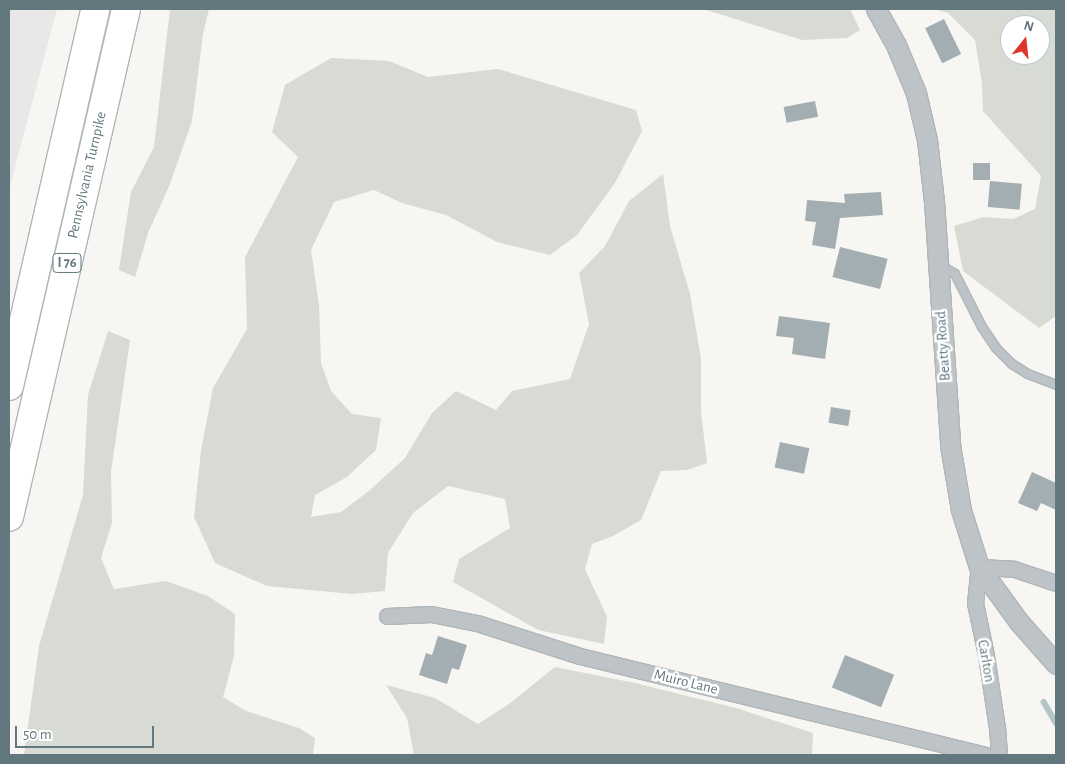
<!DOCTYPE html>
<html>
<head>
<meta charset="utf-8">
<style>
	body { margin:0 }
	#map { position:relative; width:1065px; height:764px; overflow:hidden; background:#f7f6f3; font-family:"Alegreya Sans",sans-serif }
	div>[style] { position:absolute }
	.built>* { inset:0; background:#e7e8e7 }
	.green>* { inset:0; background:#d7dbd3 }
	.stream>* { height:5.5px; margin:-2.75px; padding:0 2.75px; transform-origin:2.75px; border-radius:2.75px; background:#b4c3c5 }
	.building>* { inset:0; background:#a2aeb1; transform-origin:0 0 }
	.roads { filter:drop-shadow(1px 0 #b1b6b9) drop-shadow(-1px 0 #b1b6b9) drop-shadow(0 1px #b1b6b9) drop-shadow(0 -1px #b1b6b9) }
	.service>* { height:8px; margin:-4px; padding:0 4px; transform-origin:4px; border-radius:4px; background:#bdc3c6 }
	.minor>* { height:15px; margin:-7.5px; padding:0 7.5px; transform-origin:7.5px; border-radius:7.5px; background:#bdc3c6 }
	.tertiary>* { height:19px; margin:-9.5px; padding:0 9.5px; transform-origin:9.5px; border-radius:9.5px; background:#bdc3c6 }
	.motorway>* { height:28px; margin:-14px; padding:0 14px; transform-origin:14px; border-radius:14px; background:#fff }
	span { translate:-50% -50%; white-space:nowrap; text-align:center; line-height:1.15; -webkit-text-stroke:5px #fff; paint-order:stroke }
	.shield-label span { padding:1px 4px; background:#fff; border:1px solid; border-radius:4px; -webkit-text-stroke-width:0 }
	.shield-label { font-size:14px; color:#62777e; font-weight:700 }
	.street-label { font-size:15px; color:#62777e }
	.frame { position:absolute; inset:0; border:10px solid #62777e; pointer-events:none }
	.north { position:absolute; left:1000px; top:15px; width:50px; height:50px; box-sizing:border-box; background:#fff; border:1px solid #c0c9cb; border-radius:50%; rotate:16deg; font-size:14px; font-weight:700; line-height:20px; text-align:center; color:#62777e }
	.north::after { content:''; display:block; margin:auto; width:18px; height:22px; background:#de362c; clip-path:polygon(50% 0,100% 100%,50% 72%,0 100%) }
	.scale { position:absolute; left:15px; top:726px; width:139px; height:22px; box-sizing:border-box; border:2px solid #62777e; border-top:0; padding-left:6px; font-size:15px; line-height:18px; white-space:nowrap; color:#62777e; -webkit-text-stroke:4px #fff; paint-order:stroke }
</style>
</head>
<body>
<div id="map">
	<div class="built">
		<i style="clip-path:polygon(9px 9px,57px 9px,9px 190px)"></i>
	</div>
	<div class="green">
		<i style="clip-path:polygon(170px 9px,209px 9px,203px 34px,192px 121px,170px 184px,148px 233px,135px 277px,119px 270px,131px 192px,154px 147px)"></i>
		<i style="clip-path:polygon(703px 9px,850px 9px,860px 30px,847px 38px,802px 40px)"></i>
		<i style="clip-path:polygon(evenodd,934px 9px,1056px 9px,1056px 316px,1039px 328px,963px 271px,954px 226px,984px 217px,1013px 219px,1035px 209px,1041px 176px,983px 111px,982px 83px,975px 40px,948px 13px,934px 9px,1010px 25px,1040px 25px,1040px 55px,1010px 55px,1010px 25px)"></i>
		<i style="clip-path:polygon(331px 58px,389px 61px,428px 77px,498px 69px,636px 110px,642px 131px,615px 183px,577px 235px,550px 255px,497px 242px,446px 215px,402px 203px,374px 190px,334px 202px,311px 250px,319px 305px,321px 363px,331px 391px,352px 414px,381px 418px,376px 450px,347px 477px,315px 495px,311px 517px,341px 512px,370px 490px,405px 458px,432px 413px,456px 391px,496px 410px,512px 391px,570px 379px,589px 324px,579px 273px,605px 246px,629px 201px,663px 174px,670px 226px,690px 294px,701px 359px,701px 411px,707px 463px,687px 470px,661px 471px,641px 520px,613px 536px,592px 544px,585px 569px,607px 617px,604px 644px,538px 630px,453px 582px,459px 559px,510px 528px,505px 499px,448px 486px,413px 513px,388px 553px,385px 591px,352px 594px,267px 586px,215px 563px,194px 517px,201px 451px,213px 388px,247px 329px,245px 257px,298px 157px,272px 132px,285px 85px)"></i>
		<i style="clip-path:polygon(108px 331px,130px 340px,111px 472px,112px 523px,101px 558px,114px 589px,166px 581px,208px 596px,235px 614px,234px 656px,223px 697px,246px 711px,299px 728px,315px 738px,313px 755px,24px 755px,39px 646px,83px 495px,88px 395px)"></i>
		<i style="clip-path:polygon(555px 667px,635px 683px,736px 708px,813px 733px,812px 755px,414px 755px,407px 718px,386px 685px,435px 698px,478px 724px,509px 704px)"></i>
	</div>
	<div class="stream">
		<i style="left:1044px;top:702px;width:24px;rotate:60deg"></i>
	</div>
	<div class="building">
		<i style="left:944px;top:19px;width:39px;height:21px;rotate:64deg"></i>
		<i style="left:815px;top:101px;width:16px;height:32px;rotate:79deg"></i>
		<i style="left:973px;top:163px;width:17px;height:17px"></i>
		<i style="left:990px;top:181px;width:32px;height:26px;rotate:5deg"></i>
		<i style="clip-path:polygon(881px 192px,883px 215px,840px 218px,835px 249px,812px 245px,816px 222px,805px 221px,807px 200px,845px 203px,844px 194px)"></i>
		<i style="left:840px;top:247px;width:49px;height:31px;rotate:14deg"></i>
		<i style="clip-path:polygon(779px 316px,830px 323px,825px 359px,792px 354px,794px 338px,776px 336px)"></i>
		<i style="left:831px;top:407px;width:20px;height:16px;rotate:9deg"></i>
		<i style="left:780px;top:442px;width:30px;height:26px;rotate:12deg"></i>
		<i style="clip-path:polygon(1032px 472px,1056px 483px,1056px 510px,1041px 503px,1037px 511px,1018px 503px)"></i>
		<i style="clip-path:polygon(438px 636px,467px 645px,459px 670px,452px 668px,447px 684px,419px 675px,426px 653px,432px 655px)"></i>
		<i style="left:845px;top:655px;width:53px;height:35px;rotate:22deg"></i>
	</div>
	<div class="roads">
		<div class="service">
			<i style="left:940px;top:265px;width:17px;rotate:31deg"></i>
			<i style="left:955px;top:274px;width:59px;rotate:63deg"></i>
			<i style="left:982px;top:327px;width:25px;rotate:56deg"></i>
			<i style="left:996px;top:348px;width:23px;rotate:45deg"></i>
			<i style="left:1012px;top:364px;width:19px;rotate:32deg"></i>
			<i style="left:1028px;top:374px;width:30px;rotate:21deg"></i>
		</div>
		<div class="minor">
			<i style="left:387px;top:616px;width:44px;rotate:-2.6deg"></i>
			<i style="left:431px;top:614px;width:47px;rotate:11.1deg"></i>
			<i style="left:477px;top:623px;width:108px;rotate:17.8deg"></i>
			<i style="left:580px;top:656px;width:417px;rotate:13.7deg"></i>
			<i style="left:999px;top:755px;width:27px;rotate:-94deg"></i>
			<i style="left:997px;top:728px;width:74px;rotate:-98.6deg"></i>
			<i style="left:986px;top:655px;width:53px;rotate:-101.9deg"></i>
			<i style="left:975px;top:603px;width:36px;rotate:-84deg"></i>
			<i style="left:979px;top:567px;width:35px;rotate:3deg"></i>
			<i style="left:1014px;top:569px;width:44px;rotate:18.4deg"></i>
		</div>
		<div class="tertiary">
			<i style="left:876px;top:9px;width:41px;rotate:60.9deg"></i>
			<i style="left:896px;top:45px;width:52px;rotate:67.4deg"></i>
			<i style="left:916px;top:93px;width:48px;rotate:76.8deg"></i>
			<i style="left:927px;top:140px;width:61px;rotate:83.5deg"></i>
			<i style="left:934px;top:201px;width:245px;rotate:86.2deg"></i>
			<i style="left:950px;top:445px;width:66px;rotate:80.4deg"></i>
			<i style="left:961px;top:510px;width:60px;rotate:72.5deg"></i>
			<i style="left:979px;top:567px;width:68px;rotate:54deg"></i>
			<i style="left:1019px;top:622px;width:56px;rotate:48.6deg"></i>
		</div>
		<div class="motorway">
			<i style="left:9px;top:386px;width:387px;rotate:-77.1deg"></i>
			<i style="left:9px;top:517px;width:521px;rotate:-77.03deg"></i>
		</div>
	</div>
	<div class="shield-label">
		<span style="left:67px;top:263px">I 76</span>
	</div>
	<div class="street-label">
		<span style="left:87px;top:175px;rotate:-77deg">Pennsylvania Turnpike</span>
		<span style="left:943px;top:346px;rotate:-94deg">Beatty Road</span>
		<span style="left:986px;top:661px;rotate:80deg">Carlton</span>
		<span style="left:686px;top:682px;rotate:14deg">Muiro Lane</span>
	</div>
	<div class="frame"></div>
	<div class="north">N</div>
	<div class="scale">50 m</div>
</div>
</body>
</html>
